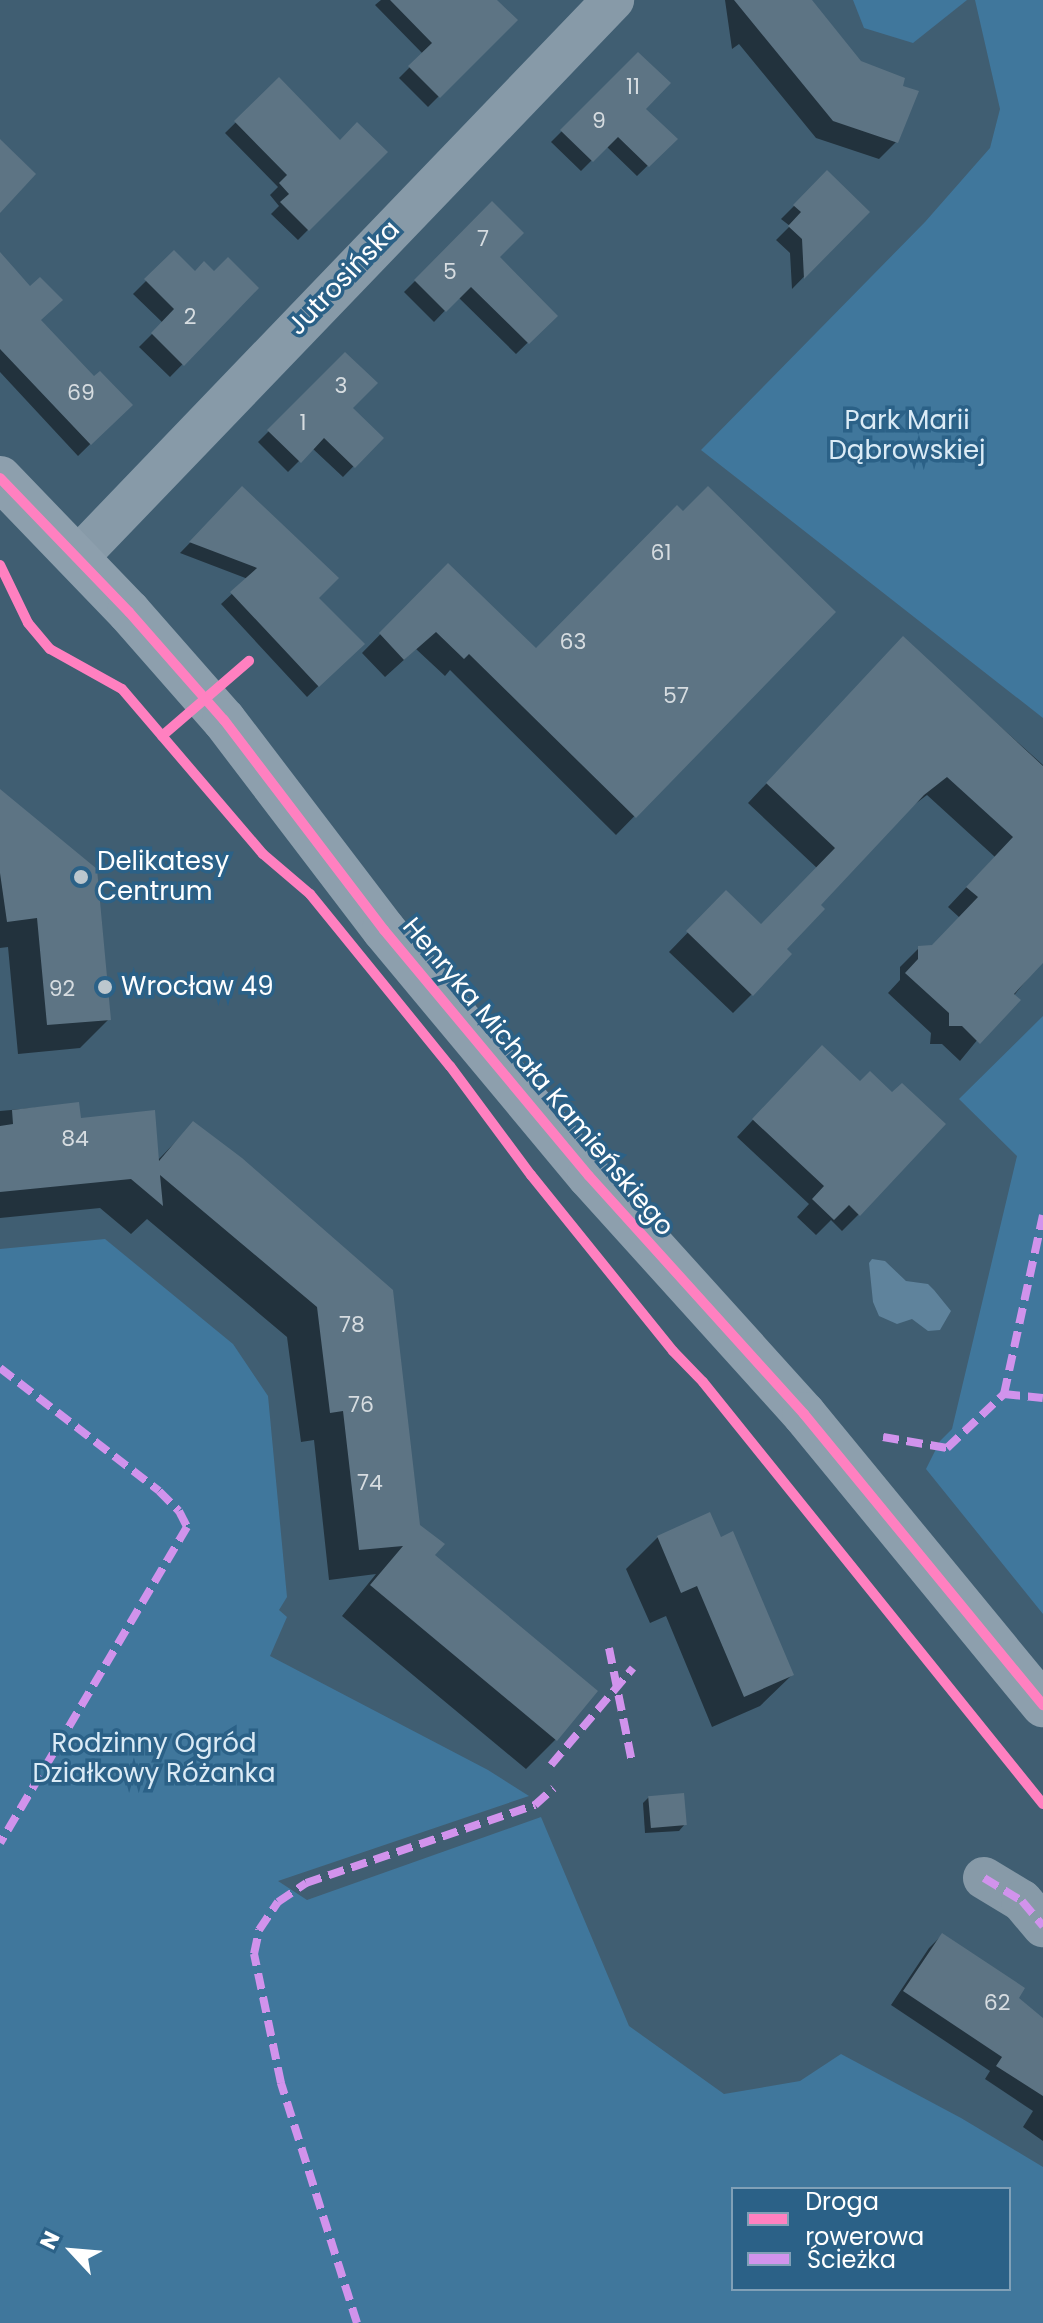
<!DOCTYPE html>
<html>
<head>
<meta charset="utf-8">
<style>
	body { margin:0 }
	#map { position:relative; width:1043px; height:2323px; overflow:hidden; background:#405e72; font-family:Poppins,sans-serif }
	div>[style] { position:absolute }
	.green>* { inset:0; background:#40779c }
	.water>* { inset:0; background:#5f839c }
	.shadow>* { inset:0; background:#0007 }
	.building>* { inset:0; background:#5d7484; transform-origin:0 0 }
	.street>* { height:42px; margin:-21px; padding:0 21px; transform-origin:21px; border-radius:21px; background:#879aa8 }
	.secondary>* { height:44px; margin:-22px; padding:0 22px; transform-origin:22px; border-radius:22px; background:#8d9fad }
	.quiet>* { height:8px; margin-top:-4px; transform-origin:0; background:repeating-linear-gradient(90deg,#d193ec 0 16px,transparent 0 24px) }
	.cycleway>* { height:10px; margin:-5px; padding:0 5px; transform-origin:5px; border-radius:5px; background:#ff80c0 }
	.dots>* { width:22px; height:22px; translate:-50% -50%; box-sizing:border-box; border:4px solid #2b6187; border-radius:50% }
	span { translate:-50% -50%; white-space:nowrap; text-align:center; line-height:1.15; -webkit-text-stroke:7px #2b6187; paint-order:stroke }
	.number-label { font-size:22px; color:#d6dce0 }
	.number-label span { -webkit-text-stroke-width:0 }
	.street-label { font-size:26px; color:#fff }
	.park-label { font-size:26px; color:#dbebf6 }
	.poi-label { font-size:26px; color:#fff }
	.left { translate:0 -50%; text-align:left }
	.legend { position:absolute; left:731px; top:2187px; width:280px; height:104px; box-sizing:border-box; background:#2b6187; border:2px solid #80a0b7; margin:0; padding:10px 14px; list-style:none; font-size:24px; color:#fff }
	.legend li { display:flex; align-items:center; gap:16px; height:40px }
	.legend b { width:40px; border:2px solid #80a0b7 }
	.north { position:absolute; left:32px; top:2211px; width:80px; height:80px; -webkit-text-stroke:6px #2b6187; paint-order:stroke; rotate:296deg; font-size:22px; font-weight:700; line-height:32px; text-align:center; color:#fff }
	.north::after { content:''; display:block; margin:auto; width:28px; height:36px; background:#fff; clip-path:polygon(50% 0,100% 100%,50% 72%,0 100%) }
</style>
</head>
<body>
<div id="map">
	<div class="green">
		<i style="clip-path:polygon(853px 0,967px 0,913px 43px,864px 28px)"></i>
		<i style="clip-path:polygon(975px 0,1043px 0,1043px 718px,701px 450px,925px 222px,990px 148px,1000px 109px)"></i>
		<i style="clip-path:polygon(1043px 1016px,1043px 1614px,926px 1469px,940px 1441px,952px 1429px,1017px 1156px,959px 1099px)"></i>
		<i style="clip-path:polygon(evenodd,105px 1239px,233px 1344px,268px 1396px,287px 1597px,279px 1610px,287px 1617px,270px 1656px,488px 1770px,529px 1796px,278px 1881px,307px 1900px,541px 1817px,629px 2026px,724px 2094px,800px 2081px,841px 2054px,961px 2118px,1043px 2167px,1043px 2323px,0 2323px,0 1249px,105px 1239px,733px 2189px,1009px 2189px,1009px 2289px,733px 2289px,733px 2189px)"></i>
	</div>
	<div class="water">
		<i style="clip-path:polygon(872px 1259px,885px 1261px,906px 1281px,928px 1284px,934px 1290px,951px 1311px,940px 1330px,928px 1331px,912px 1319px,897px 1324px,879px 1316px,873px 1302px,869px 1263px)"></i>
	</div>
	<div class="shadow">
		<i style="clip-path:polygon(381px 0,494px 0,515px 20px,428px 107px,399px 78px,423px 54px,375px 5px)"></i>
		<i style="clip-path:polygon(725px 0,810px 0,896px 142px,879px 159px,816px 138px,739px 44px,732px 49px)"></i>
		<i style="clip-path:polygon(638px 55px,643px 109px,675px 139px,637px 176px,606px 146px,581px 171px,551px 142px)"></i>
		<i style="clip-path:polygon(279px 80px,340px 143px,385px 152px,298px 240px,271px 214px,279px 206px,270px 195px,278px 187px,225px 133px)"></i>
		<i style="clip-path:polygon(827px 173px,867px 212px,792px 289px,790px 253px,776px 240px,790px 226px,781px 219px)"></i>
		<i style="clip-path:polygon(492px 204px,497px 257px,555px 316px,516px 354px,458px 297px,434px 322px,404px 292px)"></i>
		<i style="clip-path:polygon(174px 253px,194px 273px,214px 274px,257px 288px,170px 377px,139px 347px,163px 323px,133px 294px)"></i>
		<i style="clip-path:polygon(0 255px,39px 321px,93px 379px,130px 405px,78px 456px,0 372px)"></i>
		<i style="clip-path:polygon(345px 355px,350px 408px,381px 438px,343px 477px,312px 448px,288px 472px,258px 442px)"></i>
		<i style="clip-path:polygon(242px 489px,317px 598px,362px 644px,307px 697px,221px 604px,248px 579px,180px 553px)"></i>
		<i style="clip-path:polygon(448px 565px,536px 650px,833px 612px,616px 835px,450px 670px,445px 676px,416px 649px,385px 677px,362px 653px)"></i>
		<i style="clip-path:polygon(903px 639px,1043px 765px,1043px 960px,960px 1061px,942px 1044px,930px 1044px,931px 1033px,888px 993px,900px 980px,900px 967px,919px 948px,932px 947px,960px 918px,948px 907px,995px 857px,927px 795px,907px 810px,819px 905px,752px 994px,733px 1013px,669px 952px,726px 893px,761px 926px,817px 868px,748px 803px)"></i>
		<i style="clip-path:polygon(0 792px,109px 1019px,80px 1048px,18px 1054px,8px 947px,0 948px)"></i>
		<i style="clip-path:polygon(805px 1064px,859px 1214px,842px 1231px,831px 1220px,816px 1235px,797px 1217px,809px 1204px,737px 1137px)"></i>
		<i style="clip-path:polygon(77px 1104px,80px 1120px,157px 1161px,193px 1124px,391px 1291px,418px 1526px,433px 1556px,556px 1739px,526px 1769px,342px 1616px,376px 1574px,329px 1580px,314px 1440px,301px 1442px,287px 1337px,147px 1219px,131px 1234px,100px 1208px,0 1218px,0 1111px)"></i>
		<i style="clip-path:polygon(658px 1537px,792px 1675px,760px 1706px,712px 1727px,666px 1616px,650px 1623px,626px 1569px)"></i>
		<i style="clip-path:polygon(649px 1797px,685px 1824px,679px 1831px,645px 1833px,643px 1803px)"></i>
		<i style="clip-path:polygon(942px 1935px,1043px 2019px,1043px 2141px,1023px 2127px,1033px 2111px,985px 2079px,990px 2071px,891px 2005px,929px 1948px)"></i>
	</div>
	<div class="building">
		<i style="clip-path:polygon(390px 0,497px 0,518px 20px,440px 98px,408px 66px,432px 43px)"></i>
		<i style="clip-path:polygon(734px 0,812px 0,861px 61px,905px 78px,903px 86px,919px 91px,898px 143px,833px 121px)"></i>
		<i style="clip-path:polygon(638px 52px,671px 83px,646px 109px,678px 139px,649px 167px,618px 137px,593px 162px,560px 130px)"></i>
		<i style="clip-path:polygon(279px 77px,340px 140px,357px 122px,388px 152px,309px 231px,280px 202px,289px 194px,279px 183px,287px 175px,234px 121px)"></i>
		<i style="clip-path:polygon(0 139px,36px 174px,0 213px)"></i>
		<i style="clip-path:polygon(827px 170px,870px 212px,804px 279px,802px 239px,788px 226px,801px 212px,793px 205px)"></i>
		<i style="clip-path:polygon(492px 201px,524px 233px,500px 257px,558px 316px,529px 344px,471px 287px,446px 312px,414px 280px)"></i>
		<i style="clip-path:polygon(174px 250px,195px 271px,204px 261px,214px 271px,228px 257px,259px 288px,184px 366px,151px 333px,174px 309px,144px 279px)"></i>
		<i style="clip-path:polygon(0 252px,30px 286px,40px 277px,63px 300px,41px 320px,94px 376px,100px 371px,133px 405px,91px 445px,0 349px)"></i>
		<i style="clip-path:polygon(345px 352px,378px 383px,353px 408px,384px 438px,355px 468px,324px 438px,301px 463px,267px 430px)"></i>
		<i style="clip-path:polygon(242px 486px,339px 578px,319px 598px,365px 644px,319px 687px,230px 592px,257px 568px,189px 542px)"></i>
		<i style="clip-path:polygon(708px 486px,836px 612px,636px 818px,469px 654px,464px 659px,436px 632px,404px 660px,379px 633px,448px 563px,536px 648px,677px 505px,683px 511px)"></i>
		<i style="clip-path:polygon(903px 636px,1043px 766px,1043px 963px,1014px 994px,1021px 1000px,980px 1044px,962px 1026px,949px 1026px,949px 1013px,905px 973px,918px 959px,918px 946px,932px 945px,978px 897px,966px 887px,1013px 837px,947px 777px,924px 795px,821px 905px,825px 909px,787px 949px,792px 954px,753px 996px,686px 931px,726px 890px,761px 924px,835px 848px,766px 783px)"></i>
		<i style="clip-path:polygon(0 789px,97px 869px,111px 1020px,47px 1025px,37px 918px,7px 922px,0 873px)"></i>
		<i style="clip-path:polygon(822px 1045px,860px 1081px,870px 1071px,892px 1092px,902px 1083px,946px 1124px,860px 1216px,849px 1205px,834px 1220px,812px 1199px,824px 1186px,752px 1119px)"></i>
		<i style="clip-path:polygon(79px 1102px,81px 1118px,155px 1110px,159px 1161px,193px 1121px,242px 1158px,393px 1290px,420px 1525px,445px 1544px,435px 1555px,598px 1691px,557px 1741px,370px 1585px,403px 1546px,359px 1550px,343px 1411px,330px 1413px,317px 1307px,160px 1175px,163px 1206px,131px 1179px,0 1192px,0 1126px,13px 1124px,12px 1110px)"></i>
		<i style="clip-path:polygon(710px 1512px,721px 1537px,733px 1531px,794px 1675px,744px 1697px,697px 1586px,681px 1593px,657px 1536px)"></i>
		<i style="left:684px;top:1793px;width:32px;height:36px;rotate:85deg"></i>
		<i style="clip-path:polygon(942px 1933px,1025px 1988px,1019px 1998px,1043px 2018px,1043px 2096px,996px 2066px,1002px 2057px,903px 1991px)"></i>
	</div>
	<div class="street">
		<i style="left:77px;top:558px;width:774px;rotate:-46.15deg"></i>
		<i style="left:984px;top:1878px;width:44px;rotate:31.2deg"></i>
		<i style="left:1022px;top:1901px;width:33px;rotate:50deg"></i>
	</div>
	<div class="secondary">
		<i style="left:0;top:478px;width:186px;rotate:46.1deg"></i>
		<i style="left:129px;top:612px;width:144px;rotate:48.7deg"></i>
		<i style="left:224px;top:720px;width:264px;rotate:52.7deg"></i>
		<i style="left:384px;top:930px;width:320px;rotate:50.2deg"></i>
		<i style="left:589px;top:1176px;width:321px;rotate:47.9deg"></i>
		<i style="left:804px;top:1414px;width:377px;rotate:50.6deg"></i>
	</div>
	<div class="quiet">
		<i style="left:0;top:1368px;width:201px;rotate:37.7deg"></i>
		<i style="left:159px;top:1491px;width:28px;rotate:45deg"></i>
		<i style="left:179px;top:1511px;width:18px;rotate:63deg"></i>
		<i style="left:187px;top:1527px;width:367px;rotate:120.6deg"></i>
		<i style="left:1004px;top:1394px;width:39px;rotate:6deg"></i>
		<i style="left:883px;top:1437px;width:65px;rotate:9.8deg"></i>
		<i style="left:947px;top:1448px;width:79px;rotate:-43.5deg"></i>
		<i style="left:1004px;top:1394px;width:183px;rotate:-77.7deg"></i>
		<i style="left:609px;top:1648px;width:116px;rotate:78.6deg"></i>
		<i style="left:551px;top:1765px;width:127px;rotate:-49.8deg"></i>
		<i style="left:984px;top:1878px;width:44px;rotate:31.2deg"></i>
		<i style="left:1022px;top:1901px;width:33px;rotate:50deg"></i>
		<i style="left:357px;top:2323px;width:252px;rotate:-107.6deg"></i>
		<i style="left:281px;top:2083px;width:132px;rotate:-101.8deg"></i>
		<i style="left:254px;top:1954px;width:25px;rotate:-78deg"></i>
		<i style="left:259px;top:1930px;width:34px;rotate:-56deg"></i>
		<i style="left:278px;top:1902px;width:34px;rotate:-34deg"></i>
		<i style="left:306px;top:1883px;width:242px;rotate:-18.8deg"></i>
		<i style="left:535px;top:1805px;width:25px;rotate:-42deg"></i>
	</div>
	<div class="cycleway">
		<i style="left:0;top:478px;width:186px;rotate:46.1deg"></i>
		<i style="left:129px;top:612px;width:144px;rotate:48.7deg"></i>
		<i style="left:224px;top:720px;width:264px;rotate:52.7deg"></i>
		<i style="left:384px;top:930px;width:320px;rotate:50.2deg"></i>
		<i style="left:589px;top:1176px;width:321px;rotate:47.9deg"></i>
		<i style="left:804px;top:1414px;width:377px;rotate:50.6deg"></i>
		<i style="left:0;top:565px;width:64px;rotate:64.2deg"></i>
		<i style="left:28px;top:623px;width:34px;rotate:50deg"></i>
		<i style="left:50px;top:649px;width:82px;rotate:29.1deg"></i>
		<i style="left:122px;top:689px;width:217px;rotate:49.5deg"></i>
		<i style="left:263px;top:854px;width:62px;rotate:40.4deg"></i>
		<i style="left:310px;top:894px;width:222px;rotate:50.9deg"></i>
		<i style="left:450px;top:1066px;width:136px;rotate:53.4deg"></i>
		<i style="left:531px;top:1175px;width:226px;rotate:51.1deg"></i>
		<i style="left:673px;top:1351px;width:43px;rotate:45.9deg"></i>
		<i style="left:703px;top:1382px;width:542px;rotate:51.14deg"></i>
		<i style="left:162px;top:736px;width:115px;rotate:-40.8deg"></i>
	</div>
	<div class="dots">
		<i style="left:81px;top:877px;background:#bcc7ce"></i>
		<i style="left:105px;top:987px;background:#bcc7ce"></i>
	</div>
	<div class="number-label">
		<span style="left:633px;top:87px">11</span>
		<span style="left:599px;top:121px">9</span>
		<span style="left:483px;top:239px">7</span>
		<span style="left:450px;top:272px">5</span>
		<span style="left:190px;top:317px">2</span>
		<span style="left:341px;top:386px">3</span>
		<span style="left:81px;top:393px">69</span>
		<span style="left:303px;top:423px">1</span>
		<span style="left:661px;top:553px">61</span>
		<span style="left:573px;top:642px">63</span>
		<span style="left:676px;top:696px">57</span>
		<span style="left:62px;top:989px">92</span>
		<span style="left:75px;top:1139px">84</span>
		<span style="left:352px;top:1325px">78</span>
		<span style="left:361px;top:1405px">76</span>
		<span style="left:370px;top:1483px">74</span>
		<span style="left:997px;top:2003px">62</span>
	</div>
	<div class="street-label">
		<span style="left:344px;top:278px;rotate:-46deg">Jutrosińska</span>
		<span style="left:538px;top:1077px;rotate:50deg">Henryka Michała Kamieńskiego</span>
	</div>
	<div class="park-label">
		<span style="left:907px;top:436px">Park Marii<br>Dąbrowskiej</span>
		<span style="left:154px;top:1759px">Rodzinny Ogród<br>Działkowy Różanka</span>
	</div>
	<div class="poi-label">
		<span class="left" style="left:97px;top:877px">Delikatesy<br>Centrum</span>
		<span class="left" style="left:121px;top:987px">Wrocław 49</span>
	</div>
	<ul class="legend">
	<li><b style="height:10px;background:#ff80c0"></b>Droga rowerowa</li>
	<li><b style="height:10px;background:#d193ec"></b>Ścieżka</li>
	</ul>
	<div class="north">N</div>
</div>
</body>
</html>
